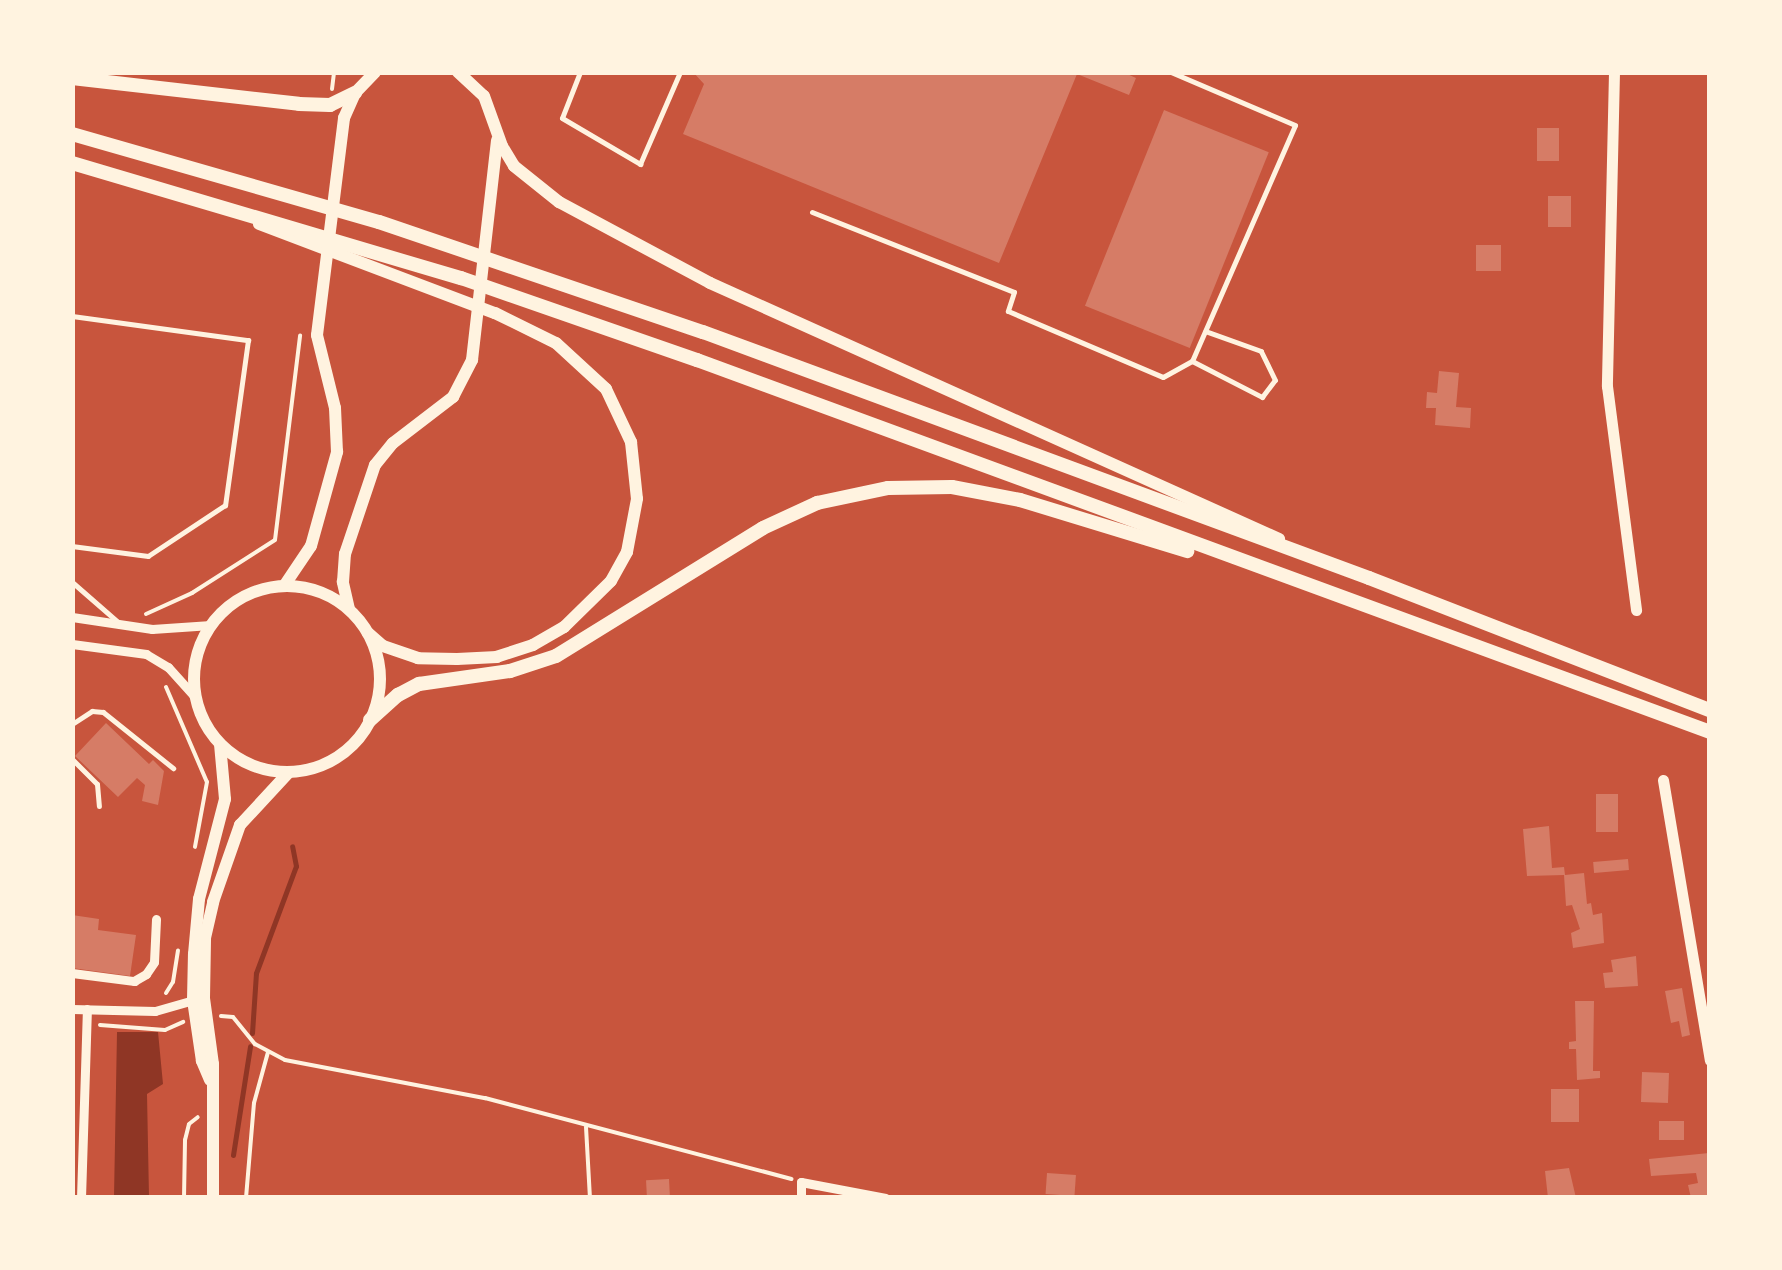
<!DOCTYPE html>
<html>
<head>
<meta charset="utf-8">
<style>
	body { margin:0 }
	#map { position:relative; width:1782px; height:1270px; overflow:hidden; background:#c8553d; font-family:Poppins,sans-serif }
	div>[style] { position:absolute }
	.water>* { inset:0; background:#8f3625 }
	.stream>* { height:5px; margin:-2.5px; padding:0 2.5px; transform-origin:2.5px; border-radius:2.5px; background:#8f3625 }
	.building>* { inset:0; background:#d67c66; transform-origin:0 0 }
	.path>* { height:4px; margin:-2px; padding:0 2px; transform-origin:2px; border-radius:2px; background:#fff3e0 }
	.service>* { height:5px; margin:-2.5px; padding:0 2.5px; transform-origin:2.5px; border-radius:2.5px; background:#fff3e0 }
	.minor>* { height:9px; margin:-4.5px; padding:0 4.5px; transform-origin:4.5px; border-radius:4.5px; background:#fff3e0 }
	.tertiary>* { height:11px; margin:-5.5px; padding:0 5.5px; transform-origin:5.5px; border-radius:5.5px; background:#fff3e0 }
	.secondary>* { height:12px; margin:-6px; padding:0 6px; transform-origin:6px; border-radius:6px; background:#fff3e0 }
	.secondary>.ring { margin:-6px; padding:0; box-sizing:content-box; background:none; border:12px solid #fff3e0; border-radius:50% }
	.primary>* { height:14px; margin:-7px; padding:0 7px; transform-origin:7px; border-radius:7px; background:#fff3e0 }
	span { translate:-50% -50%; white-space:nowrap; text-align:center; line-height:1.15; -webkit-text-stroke:8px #fff3e0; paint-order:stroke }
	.frame { position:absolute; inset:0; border:75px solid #fff3e0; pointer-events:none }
</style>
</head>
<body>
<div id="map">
	<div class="water">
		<i style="clip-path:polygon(117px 1032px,158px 1032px,163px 1084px,147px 1094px,149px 1197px,114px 1197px)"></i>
	</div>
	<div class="stream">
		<i style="left:252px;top:1033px;width:60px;rotate:-86.2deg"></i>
		<i style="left:256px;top:973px;width:114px;rotate:-69.5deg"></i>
		<i style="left:296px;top:866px;width:20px;rotate:-101deg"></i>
		<i style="left:233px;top:1155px;width:110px;rotate:-81.1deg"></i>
	</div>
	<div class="building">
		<i style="clip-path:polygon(693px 72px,1123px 72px,1136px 78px,1129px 95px,1077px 74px,999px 263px,683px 134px,704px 84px)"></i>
		<i style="left:1164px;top:110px;width:113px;height:211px;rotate:22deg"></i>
		<i style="left:1559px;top:128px;width:33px;height:22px;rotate:90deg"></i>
		<i style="left:1548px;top:196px;width:23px;height:31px"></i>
		<i style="left:1476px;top:245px;width:25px;height:26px"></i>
		<i style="clip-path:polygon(1439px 371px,1459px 373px,1456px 407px,1471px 408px,1470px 428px,1435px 425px,1436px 408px,1426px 408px,1427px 392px,1437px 393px)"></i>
		<i style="clip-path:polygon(106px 723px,149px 764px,153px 760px,164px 771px,158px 805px,142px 801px,145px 785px,137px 778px,118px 797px,75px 756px)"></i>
		<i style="left:1596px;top:794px;width:22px;height:38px"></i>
		<i style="clip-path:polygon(1549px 826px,1552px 868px,1564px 867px,1565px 875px,1584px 873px,1587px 904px,1591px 903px,1593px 915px,1602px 913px,1604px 943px,1573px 948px,1571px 933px,1580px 929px,1572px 905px,1566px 906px,1564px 875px,1527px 876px,1523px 829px)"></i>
		<i style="left:1628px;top:859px;width:11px;height:35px;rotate:85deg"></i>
		<i style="clip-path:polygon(72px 915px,99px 919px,98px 930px,136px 935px,130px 976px,72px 968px)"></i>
		<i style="clip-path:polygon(1636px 956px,1638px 986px,1605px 988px,1603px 973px,1613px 972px,1611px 960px)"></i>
		<i style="clip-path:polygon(1682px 988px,1690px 1035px,1682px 1037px,1679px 1021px,1671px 1023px,1665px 991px)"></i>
		<i style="clip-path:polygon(1575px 1001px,1594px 1001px,1593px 1071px,1600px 1071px,1600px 1078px,1577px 1080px,1576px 1049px,1569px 1049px,1569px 1042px,1576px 1041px)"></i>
		<i style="left:1669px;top:1073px;width:30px;height:27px;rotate:92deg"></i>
		<i style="left:1551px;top:1089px;width:28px;height:33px"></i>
		<i style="left:1684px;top:1121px;width:19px;height:25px;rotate:90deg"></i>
		<i style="clip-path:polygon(1709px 1153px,1710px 1198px,1691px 1198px,1688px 1185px,1698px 1183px,1696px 1173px,1651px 1176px,1649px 1159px)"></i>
		<i style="clip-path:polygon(1569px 1168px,1576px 1198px,1548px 1198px,1545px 1171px)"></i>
		<i style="left:1047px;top:1173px;width:29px;height:21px;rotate:4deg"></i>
		<i style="left:669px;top:1179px;width:19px;height:23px;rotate:87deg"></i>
	</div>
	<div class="path">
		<i style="left:332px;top:89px;width:17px;rotate:-83deg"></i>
		<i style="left:146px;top:614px;width:51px;rotate:-24.5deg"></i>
		<i style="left:192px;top:593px;width:98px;rotate:-32.6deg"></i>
		<i style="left:275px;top:540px;width:206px;rotate:-83deg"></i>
		<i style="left:166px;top:687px;width:103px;rotate:66.7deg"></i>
		<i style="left:207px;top:782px;width:66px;rotate:100.5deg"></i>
		<i style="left:166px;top:993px;width:13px;rotate:-58deg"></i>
		<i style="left:173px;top:982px;width:32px;rotate:-81deg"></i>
		<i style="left:221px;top:1016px;width:12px;rotate:5deg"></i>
		<i style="left:233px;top:1017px;width:35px;rotate:51deg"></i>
		<i style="left:255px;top:1044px;width:34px;rotate:28deg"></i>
		<i style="left:285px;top:1060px;width:204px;rotate:10.8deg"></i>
		<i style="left:485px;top:1098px;width:317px;rotate:14.8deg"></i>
		<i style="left:100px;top:1025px;width:65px;rotate:4.4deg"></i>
		<i style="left:165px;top:1030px;width:20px;rotate:-24deg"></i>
		<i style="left:586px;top:1127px;width:71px;rotate:86.8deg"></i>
		<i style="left:184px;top:1198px;width:58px;rotate:-89deg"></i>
		<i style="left:185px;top:1140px;width:16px;rotate:-76deg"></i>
		<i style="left:189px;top:1124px;width:11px;rotate:-38deg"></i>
		<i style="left:246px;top:1198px;width:95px;rotate:-85.2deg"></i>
		<i style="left:254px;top:1103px;width:53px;rotate:-74.6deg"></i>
	</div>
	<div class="service">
		<i style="left:580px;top:72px;width:49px;rotate:111.4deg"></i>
		<i style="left:562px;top:118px;width:91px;rotate:30.5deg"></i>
		<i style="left:640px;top:164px;width:100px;rotate:-66.5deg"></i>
		<i style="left:812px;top:212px;width:217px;rotate:21.6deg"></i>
		<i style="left:1014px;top:292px;width:20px;rotate:108deg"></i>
		<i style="left:1008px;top:311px;width:168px;rotate:23.1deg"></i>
		<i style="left:1163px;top:377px;width:33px;rotate:-29deg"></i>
		<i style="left:1192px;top:361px;width:257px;rotate:-66.4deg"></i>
		<i style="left:1295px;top:125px;width:135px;rotate:-156.9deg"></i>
		<i style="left:72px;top:316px;width:178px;rotate:7.8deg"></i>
		<i style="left:248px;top:340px;width:167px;rotate:97.9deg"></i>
		<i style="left:225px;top:505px;width:92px;rotate:146.5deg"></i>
		<i style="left:148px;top:556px;width:77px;rotate:-172.5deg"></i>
		<i style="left:1192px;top:361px;width:79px;rotate:27.2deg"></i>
		<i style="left:1262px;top:397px;width:21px;rotate:-53deg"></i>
		<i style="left:1275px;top:380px;width:32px;rotate:-116deg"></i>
		<i style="left:1261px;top:351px;width:59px;rotate:-160.3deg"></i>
		<i style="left:72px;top:582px;width:61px;rotate:41deg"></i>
		<i style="left:72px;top:724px;width:24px;rotate:-33deg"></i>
		<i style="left:92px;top:711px;width:11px;rotate:5deg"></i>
		<i style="left:103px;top:712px;width:90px;rotate:38.7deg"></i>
		<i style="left:72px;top:759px;width:35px;rotate:45deg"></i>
		<i style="left:97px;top:784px;width:22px;rotate:85deg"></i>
	</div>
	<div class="minor">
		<i style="left:72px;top:617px;width:81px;rotate:8.5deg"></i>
		<i style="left:152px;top:629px;width:59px;rotate:-3.9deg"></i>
		<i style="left:72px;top:644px;width:75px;rotate:7.7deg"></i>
		<i style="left:146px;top:654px;width:26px;rotate:31deg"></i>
		<i style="left:168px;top:667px;width:42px;rotate:47.9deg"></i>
		<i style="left:72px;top:973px;width:63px;rotate:7.4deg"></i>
		<i style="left:134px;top:981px;width:14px;rotate:-30deg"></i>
		<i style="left:146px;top:974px;width:14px;rotate:-56deg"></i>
		<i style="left:154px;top:962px;width:43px;rotate:-87.3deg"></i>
		<i style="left:72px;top:1009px;width:83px;rotate:1.4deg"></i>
		<i style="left:155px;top:1011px;width:40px;rotate:-16deg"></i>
		<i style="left:81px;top:1198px;width:189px;rotate:-88.2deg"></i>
		<i style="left:801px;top:1198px;width:16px;rotate:-90deg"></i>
		<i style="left:801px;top:1182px;width:86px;rotate:10.7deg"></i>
	</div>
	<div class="tertiary">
		<i style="left:1614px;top:72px;width:314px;rotate:91.3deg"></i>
		<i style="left:1607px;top:386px;width:226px;rotate:82.6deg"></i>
		<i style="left:1663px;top:780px;width:284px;rotate:80.5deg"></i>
	</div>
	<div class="secondary">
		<i style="left:458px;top:72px;width:35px;rotate:43deg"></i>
		<i style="left:484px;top:96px;width:53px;rotate:70.2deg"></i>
		<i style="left:502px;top:146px;width:23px;rotate:59deg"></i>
		<i style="left:514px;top:166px;width:58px;rotate:38.7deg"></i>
		<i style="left:559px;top:202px;width:171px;rotate:28.2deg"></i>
		<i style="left:710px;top:283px;width:624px;rotate:24.22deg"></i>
		<i style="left:259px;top:224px;width:252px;rotate:20.7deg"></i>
		<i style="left:495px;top:313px;width:68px;rotate:26.2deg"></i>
		<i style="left:556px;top:343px;width:68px;rotate:42.6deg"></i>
		<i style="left:606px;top:389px;width:59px;rotate:64.7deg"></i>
		<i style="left:631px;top:442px;width:57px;rotate:84deg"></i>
		<i style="left:637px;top:499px;width:54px;rotate:100.7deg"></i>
		<i style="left:627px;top:552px;width:33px;rotate:119deg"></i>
		<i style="left:611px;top:581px;width:66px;rotate:135.6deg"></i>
		<i style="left:564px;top:627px;width:36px;rotate:150deg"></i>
		<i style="left:533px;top:645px;width:38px;rotate:162deg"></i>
		<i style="left:497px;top:657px;width:40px;rotate:177.1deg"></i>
		<i style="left:457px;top:659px;width:39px;rotate:-179deg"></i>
		<i style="left:418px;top:658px;width:37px;rotate:-161deg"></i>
		<i style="left:383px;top:646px;width:20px;rotate:-139deg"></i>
		<i style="left:284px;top:586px;width:48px;rotate:-56deg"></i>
		<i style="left:311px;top:546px;width:98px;rotate:-74.5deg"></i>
		<i style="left:337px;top:452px;width:44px;rotate:-92.6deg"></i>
		<i style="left:335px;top:408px;width:75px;rotate:-103.9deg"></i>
		<i style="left:317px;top:335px;width:219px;rotate:-82.9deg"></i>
		<i style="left:344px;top:118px;width:27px;rotate:-66deg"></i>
		<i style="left:355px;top:93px;width:29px;rotate:-46deg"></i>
		<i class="ring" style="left:194px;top:586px;width:174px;height:174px"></i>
		<i style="left:349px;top:609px;width:28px;rotate:-103deg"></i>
		<i style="left:343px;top:582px;width:28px;rotate:-86deg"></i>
		<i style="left:345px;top:554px;width:94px;rotate:-71.4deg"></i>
		<i style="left:375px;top:465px;width:28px;rotate:-51deg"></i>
		<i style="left:393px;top:443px;width:76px;rotate:-37.5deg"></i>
		<i style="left:453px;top:397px;width:42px;rotate:-62.8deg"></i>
		<i style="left:472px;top:360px;width:221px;rotate:-83.5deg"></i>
		<i style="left:210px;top:1080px;width:21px;rotate:-113deg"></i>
		<i style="left:202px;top:1061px;width:62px;rotate:-98.4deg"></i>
		<i style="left:193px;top:1000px;width:46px;rotate:-88.8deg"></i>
		<i style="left:194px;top:954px;width:55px;rotate:-84.8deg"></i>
		<i style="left:199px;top:899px;width:103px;rotate:-75.4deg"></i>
		<i style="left:225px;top:799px;width:55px;rotate:-95.2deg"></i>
		<i style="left:213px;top:1198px;width:134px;rotate:-90deg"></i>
		<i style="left:213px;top:1064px;width:67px;rotate:-97.8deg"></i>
		<i style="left:204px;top:998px;width:60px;rotate:-89deg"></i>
		<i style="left:205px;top:938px;width:37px;rotate:-77deg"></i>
		<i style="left:213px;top:902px;width:82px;rotate:-70.7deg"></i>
		<i style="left:240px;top:825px;width:72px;rotate:-47.2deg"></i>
	</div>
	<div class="primary">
		<i style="left:72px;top:78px;width:228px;rotate:6.5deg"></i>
		<i style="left:299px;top:104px;width:31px;rotate:2deg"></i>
		<i style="left:330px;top:105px;width:28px;rotate:-26deg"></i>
		<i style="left:72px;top:134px;width:319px;rotate:16deg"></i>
		<i style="left:379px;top:222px;width:342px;rotate:18.8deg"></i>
		<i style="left:703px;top:332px;width:710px;rotate:20.27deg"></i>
		<i style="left:1369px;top:578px;width:366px;rotate:21.2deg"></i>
		<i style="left:72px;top:163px;width:406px;rotate:16.5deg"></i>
		<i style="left:461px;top:278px;width:250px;rotate:19.2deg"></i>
		<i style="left:697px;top:360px;width:1079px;rotate:20.16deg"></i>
		<i style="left:370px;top:720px;width:38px;rotate:-42deg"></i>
		<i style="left:398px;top:695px;width:24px;rotate:-28deg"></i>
		<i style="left:419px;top:684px;width:92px;rotate:-8.1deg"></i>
		<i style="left:510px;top:671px;width:48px;rotate:-18.1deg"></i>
		<i style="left:556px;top:656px;width:243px;rotate:-31.7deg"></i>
		<i style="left:763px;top:528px;width:60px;rotate:-24.8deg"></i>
		<i style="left:817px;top:503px;width:73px;rotate:-11.9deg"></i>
		<i style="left:888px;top:488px;width:64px;rotate:-0.9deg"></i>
		<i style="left:952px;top:487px;width:69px;rotate:10.8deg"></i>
		<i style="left:1020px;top:500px;width:175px;rotate:17deg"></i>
	</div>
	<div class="frame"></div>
</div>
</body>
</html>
